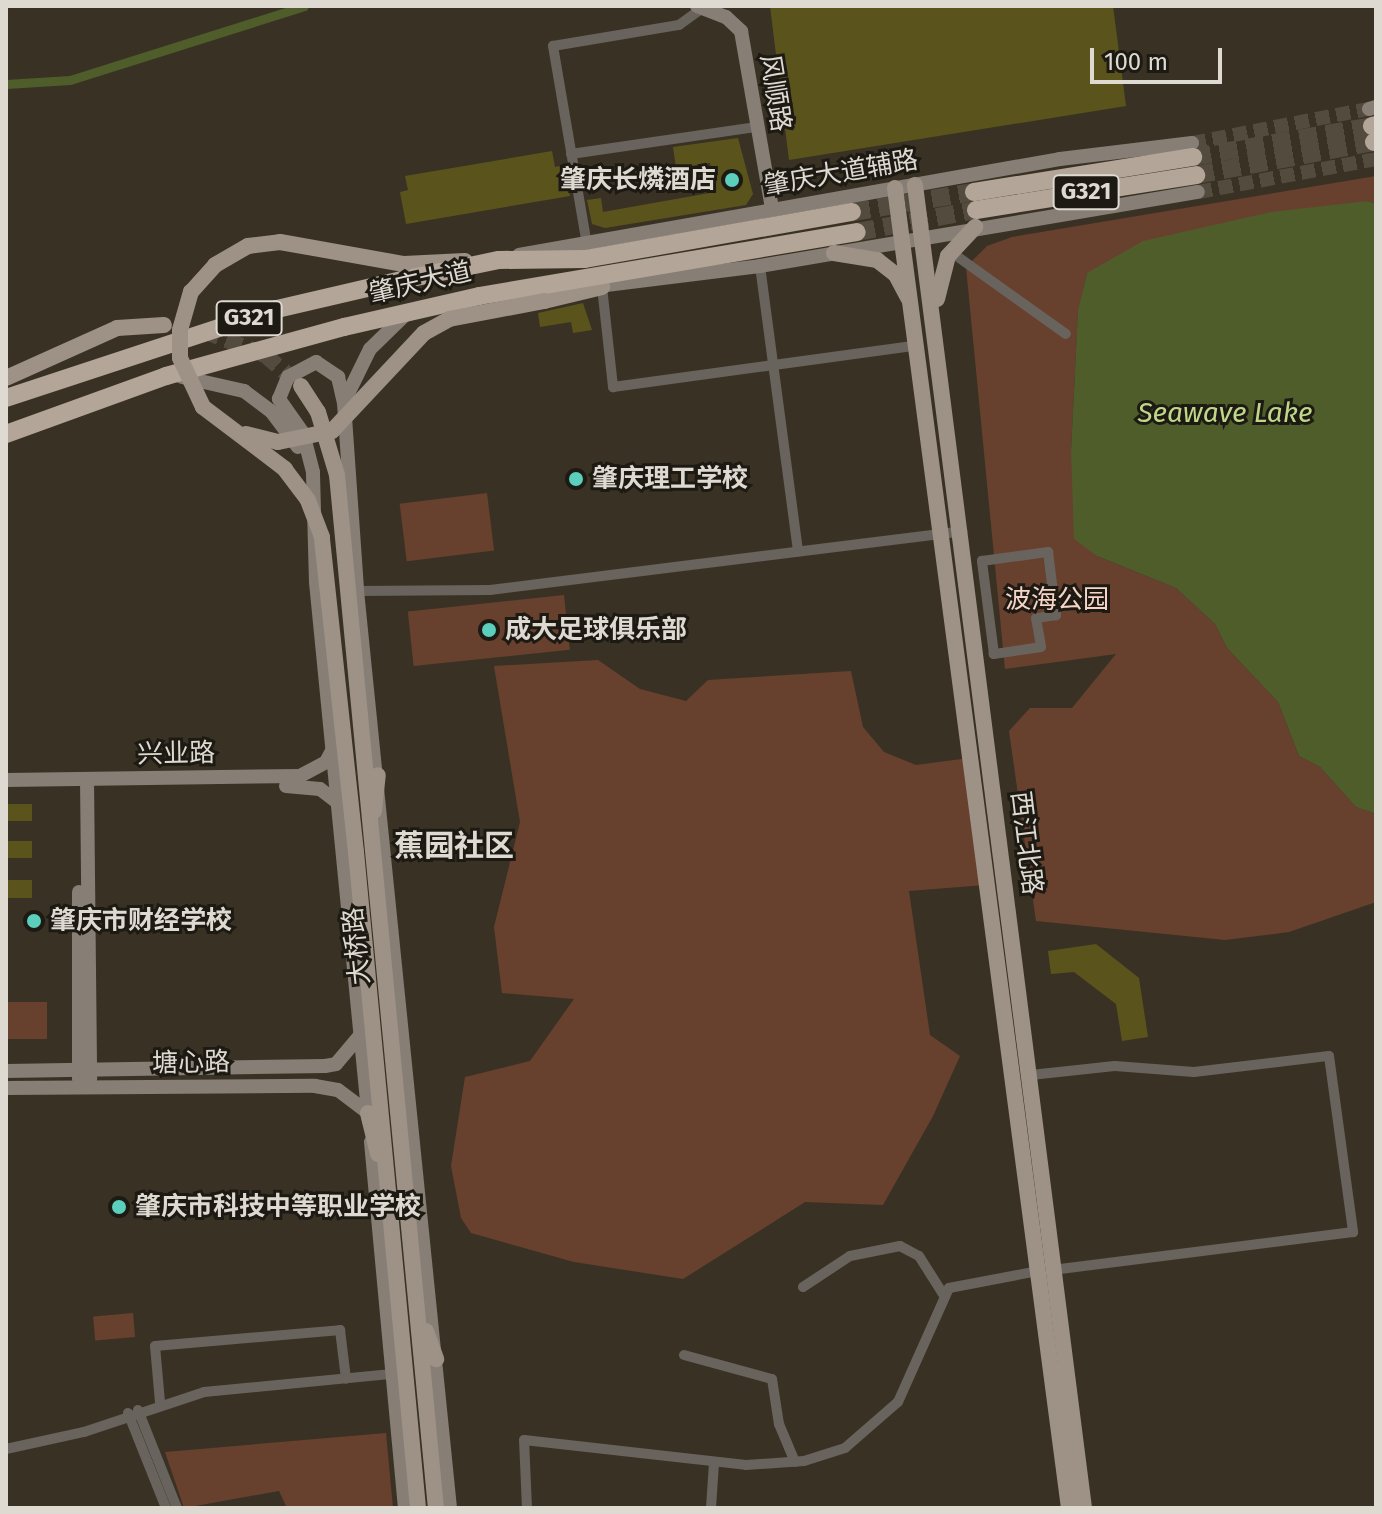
<!DOCTYPE html>
<html>
<head>
<meta charset="utf-8">
<style>
	body { margin:0 }
	#map { position:relative; width:1382px; height:1514px; overflow:hidden; background:#393224; font-family:"Fira Sans","Noto Sans SC",sans-serif }
	div>[style] { position:absolute }
	.green>* { inset:0; background:#68402e; transform-origin:0 0 }
	.water>* { inset:0; background:#4e5d2a }
	.canal>* { height:9px; margin:-4.5px; padding:0 4.5px; transform-origin:4.5px; border-radius:4.5px; background:#4e5d2a }
	.building>* { inset:0; background:#5a541c; transform-origin:0 0 }
	.secondary-tunnel>* { height:14px; margin-top:-7px; transform-origin:0; background:repeating-linear-gradient(90deg,#524b3e 0 14px,transparent 0 21px) }
	.primary-tunnel>* { height:16px; margin-top:-8px; transform-origin:0; background:repeating-linear-gradient(90deg,#524b3e 0 16px,transparent 0 24px) }
	.highway-tunnel>* { height:18px; margin-top:-9px; transform-origin:0; background:repeating-linear-gradient(90deg,#524b3e 0 18px,transparent 0 27px) }
	.street>* { height:10px; margin:-5px; padding:0 5px; transform-origin:5px; border-radius:5px; background:#69635e }
	.secondary>* { height:14px; margin:-7px; padding:0 7px; transform-origin:7px; border-radius:7px; background:#877e75 }
	.primary>* { height:16px; margin:-8px; padding:0 8px; transform-origin:8px; border-radius:8px; background:#9e9287 }
	.highway>* { height:18px; margin:-9px; padding:0 9px; transform-origin:9px; border-radius:9px; background:#b3a598 }
	.primary-bridge>* { height:16px; margin:-8px; padding:0 8px; transform-origin:8px; border-radius:8px; background:#9e9287 }
	.dots>* { width:22px; height:22px; translate:-50% -50%; box-sizing:border-box; border:4px solid #1d1a14; border-radius:50% }
	span { translate:-50% -50%; white-space:nowrap; text-align:center; line-height:1.15; -webkit-text-stroke:6px #1d1a14; paint-order:stroke }
	.shield-label span { padding:2px 6px; background:#1d1a14; border:2px solid; border-radius:6px; -webkit-text-stroke-width:0 }
	.shield-label { font-size:24px; color:#dedad1; font-weight:700 }
	.street-label { font-size:26px; color:#dedad1 }
	.poi-label { font-size:26px; color:#dedad1; font-weight:700 }
	.right { translate:-100% -50%; text-align:right }
	.left { translate:0 -50%; text-align:left }
	.park-label { font-size:26px; color:#f6d4c6 }
	.water-label { font-size:28px; color:#bed788; font-style:italic }
	.quarter-label { font-size:30px; color:#dedad1; font-weight:700 }
	.frame { position:absolute; inset:0; border:8px solid #dedad1; pointer-events:none }
	.scale { position:absolute; left:1090px; top:48px; width:132px; height:36px; box-sizing:border-box; border:4px solid #dedad1; border-top:0; padding-left:10px; font-size:24px; line-height:28px; white-space:nowrap; color:#dedad1; -webkit-text-stroke:6px #1d1a14; paint-order:stroke }
</style>
</head>
<body>
<div id="map">
	<div class="green">
		<i style="clip-path:polygon(1376px 176px,1376px 204px,1368px 201px,1087px 273px,1078px 311px,1071px 451px,1097px 556px,1176px 588px,1215px 624px,1227px 648px,1278px 702px,1299px 756px,1320px 767px,1356px 807px,1376px 814px,1376px 902px,1289px 932px,1225px 940px,1036px 921px,1009px 731px,1030px 708px,1072px 708px,1116px 654px,1005px 669px,966px 267px,987px 246px,1012px 237px)"></i>
		<i style="left:487px;top:493px;width:58px;height:88px;rotate:83deg"></i>
		<i style="left:564px;top:595px;width:55px;height:157px;rotate:84deg"></i>
		<i style="clip-path:polygon(598px 660px,640px 689px,686px 701px,708px 680px,851px 671px,863px 727px,884px 752px,916px 765px,969px 758px,985px 885px,909px 891px,930px 1035px,960px 1056px,933px 1116px,883px 1205px,805px 1202px,683px 1279px,574px 1262px,471px 1233px,461px 1218px,451px 1166px,465px 1077px,530px 1061px,574px 999px,502px 993px,494px 927px,520px 822px,494px 666px)"></i>
		<i style="left:47px;top:1002px;width:37px;height:41px;rotate:90deg"></i>
		<i style="left:133px;top:1313px;width:24px;height:40px;rotate:85deg"></i>
		<i style="clip-path:polygon(386px 1433px,393px 1508px,287px 1508px,279px 1491px,184px 1508px,165px 1452px)"></i>
	</div>
	<div class="water">
		<i style="clip-path:polygon(1368px 201px,1376px 204px,1376px 814px,1356px 807px,1320px 767px,1299px 756px,1278px 702px,1227px 648px,1215px 624px,1176px 588px,1097px 556px,1074px 539px,1071px 451px,1078px 310px,1087px 273px,1143px 241px,1271px 212px)"></i>
	</div>
	<div class="canal">
		<i style="left:6px;top:84px;width:64px;rotate:-3.6deg"></i>
		<i style="left:70px;top:80px;width:245px;rotate:-17.5deg"></i>
	</div>
	<div class="building">
		<i style="clip-path:polygon(770px 6px,1113px 6px,1126px 106px,789px 160px)"></i>
		<i style="clip-path:polygon(738px 138px,753px 194px,746px 205px,605px 228px,592px 224px,587px 200px,601px 198px,603px 212px,715px 192px,710px 163px,676px 168px,673px 147px)"></i>
		<i style="clip-path:polygon(552px 151px,555px 167px,565px 165px,570px 196px,406px 224px,400px 192px,408px 190px,405px 176px)"></i>
		<i style="clip-path:polygon(583px 303px,592px 330px,573px 333px,571px 322px,540px 327px,538px 313px)"></i>
		<i style="left:6px;top:804px;width:26px;height:17px"></i>
		<i style="left:6px;top:841px;width:26px;height:17px"></i>
		<i style="left:6px;top:880px;width:26px;height:18px"></i>
		<i style="clip-path:polygon(1096px 944px,1139px 978px,1148px 1037px,1122px 1041px,1116px 1004px,1074px 972px,1051px 974px,1048px 951px)"></i>
	</div>
	<div class="secondary-tunnel">
		<i style="left:1192px;top:143px;width:180px;rotate:-10.9deg"></i>
		<i style="left:1198px;top:192px;width:181px;rotate:-10.5deg"></i>
	</div>
	<div class="primary-tunnel">
		<i style="left:204px;top:331px;width:66px;rotate:21.5deg"></i>
		<i style="left:265px;top:355px;width:46px;rotate:40.6deg"></i>
	</div>
	<div class="highway-tunnel">
		<i style="left:1193px;top:157px;width:182px;rotate:-9.8deg"></i>
		<i style="left:1196px;top:175px;width:181px;rotate:-10.5deg"></i>
		<i style="left:852px;top:212px;width:124px;rotate:-9.3deg"></i>
		<i style="left:857px;top:232px;width:121px;rotate:-10.5deg"></i>
	</div>
	<div class="street">
		<i style="left:571px;top:154px;width:186px;rotate:-8.3deg"></i>
		<i style="left:586px;top:239px;width:196px;rotate:-99.7deg"></i>
		<i style="left:553px;top:46px;width:128px;rotate:-9.5deg"></i>
		<i style="left:679px;top:25px;width:27px;rotate:-36deg"></i>
		<i style="left:951px;top:252px;width:141px;rotate:35.5deg"></i>
		<i style="left:760px;top:266px;width:288px;rotate:82.4deg"></i>
		<i style="left:602px;top:287px;width:101px;rotate:83.7deg"></i>
		<i style="left:613px;top:387px;width:308px;rotate:-7.8deg"></i>
		<i style="left:1048px;top:552px;width:64px;rotate:82.8deg"></i>
		<i style="left:1056px;top:615px;width:20px;rotate:171deg"></i>
		<i style="left:1036px;top:618px;width:29px;rotate:80deg"></i>
		<i style="left:1041px;top:647px;width:48px;rotate:171.5deg"></i>
		<i style="left:994px;top:654px;width:94px;rotate:-97.4deg"></i>
		<i style="left:982px;top:561px;width:67px;rotate:-7.8deg"></i>
		<i style="left:357px;top:591px;width:133px;rotate:-0.4deg"></i>
		<i style="left:490px;top:590px;width:476px;rotate:-7.1deg"></i>
		<i style="left:1031px;top:1075px;width:84px;rotate:-6.1deg"></i>
		<i style="left:1115px;top:1066px;width:79px;rotate:4.3deg"></i>
		<i style="left:1194px;top:1072px;width:136px;rotate:-6.8deg"></i>
		<i style="left:1329px;top:1056px;width:178px;rotate:82.2deg"></i>
		<i style="left:1353px;top:1232px;width:301px;rotate:172.8deg"></i>
		<i style="left:803px;top:1287px;width:56px;rotate:-33.4deg"></i>
		<i style="left:850px;top:1256px;width:51px;rotate:-11.3deg"></i>
		<i style="left:900px;top:1246px;width:21px;rotate:28deg"></i>
		<i style="left:919px;top:1256px;width:45px;rotate:57.7deg"></i>
		<i style="left:684px;top:1355px;width:91px;rotate:15.3deg"></i>
		<i style="left:772px;top:1379px;width:46px;rotate:81.2deg"></i>
		<i style="left:779px;top:1424px;width:41px;rotate:67.2deg"></i>
		<i style="left:160px;top:1402px;width:56px;rotate:-95.1deg"></i>
		<i style="left:155px;top:1346px;width:186px;rotate:-4.9deg"></i>
		<i style="left:340px;top:1330px;width:49px;rotate:83deg"></i>
		<i style="left:138px;top:1410px;width:105px;rotate:68.3deg"></i>
		<i style="left:128px;top:1413px;width:102px;rotate:68.2deg"></i>
		<i style="left:6px;top:1449px;width:80px;rotate:-12.3deg"></i>
		<i style="left:84px;top:1432px;width:126px;rotate:-18.4deg"></i>
		<i style="left:204px;top:1392px;width:189px;rotate:-5.5deg"></i>
		<i style="left:527px;top:1508px;width:68px;rotate:-92.5deg"></i>
		<i style="left:524px;top:1440px;width:223px;rotate:6.4deg"></i>
		<i style="left:746px;top:1465px;width:58px;rotate:-3.9deg"></i>
		<i style="left:804px;top:1461px;width:43px;rotate:-17.6deg"></i>
		<i style="left:845px;top:1448px;width:70px;rotate:-41deg"></i>
		<i style="left:898px;top:1402px;width:125px;rotate:-65.9deg"></i>
		<i style="left:949px;top:1288px;width:91px;rotate:-10.8deg"></i>
		<i style="left:711px;top:1508px;width:45px;rotate:-86.2deg"></i>
	</div>
	<div class="secondary">
		<i style="left:697px;top:6px;width:31px;rotate:21deg"></i>
		<i style="left:726px;top:17px;width:21px;rotate:43deg"></i>
		<i style="left:741px;top:31px;width:181px;rotate:80.1deg"></i>
		<i style="left:1369px;top:109px;width:7px;rotate:-16deg"></i>
		<i style="left:519px;top:255px;width:549px;rotate:-10.06deg"></i>
		<i style="left:1060px;top:159px;width:133px;rotate:-6.9deg"></i>
		<i style="left:590px;top:287px;width:171px;rotate:-7deg"></i>
		<i style="left:760px;top:266px;width:444px;rotate:-9.6deg"></i>
		<i style="left:182px;top:377px;width:64px;rotate:12.7deg"></i>
		<i style="left:244px;top:391px;width:34px;rotate:37deg"></i>
		<i style="left:271px;top:411px;width:45px;rotate:53.1deg"></i>
		<i style="left:344px;top:402px;width:59px;rotate:-63.9deg"></i>
		<i style="left:370px;top:349px;width:52px;rotate:-44.2deg"></i>
		<i style="left:87px;top:779px;width:300px;rotate:89.4deg"></i>
		<i style="left:6px;top:780px;width:294px;rotate:-0.8deg"></i>
		<i style="left:300px;top:776px;width:30px;rotate:-28deg"></i>
		<i style="left:326px;top:762px;width:17px;rotate:-62deg"></i>
		<i style="left:286px;top:786px;width:34px;rotate:5deg"></i>
		<i style="left:320px;top:789px;width:25px;rotate:37deg"></i>
		<i style="left:79px;top:892px;width:187px;rotate:90deg"></i>
		<i style="left:6px;top:1071px;width:319px;rotate:-0.9deg"></i>
		<i style="left:325px;top:1066px;width:11px;rotate:-10deg"></i>
		<i style="left:336px;top:1064px;width:38px;rotate:-50deg"></i>
		<i style="left:6px;top:1088px;width:309px;rotate:-0.4deg"></i>
		<i style="left:315px;top:1086px;width:23px;rotate:10deg"></i>
		<i style="left:338px;top:1090px;width:38px;rotate:37deg"></i>
		<i style="left:369px;top:1121px;width:542px;rotate:-95.62deg"></i>
		<i style="left:316px;top:582px;width:110px;rotate:-91.6deg"></i>
		<i style="left:313px;top:472px;width:40px;rotate:-104.4deg"></i>
		<i style="left:303px;top:433px;width:42px;rotate:-125.2deg"></i>
		<i style="left:279px;top:399px;width:24px;rotate:-68deg"></i>
		<i style="left:288px;top:377px;width:32px;rotate:-28deg"></i>
		<i style="left:316px;top:362px;width:27px;rotate:34deg"></i>
		<i style="left:338px;top:377px;width:27px;rotate:77deg"></i>
		<i style="left:344px;top:403px;width:188px;rotate:86deg"></i>
		<i style="left:357px;top:591px;width:922px;rotate:84.21deg"></i>
		<i style="left:371px;top:1142px;width:368px;rotate:84.7deg"></i>
	</div>
	<div class="primary">
		<i style="left:915px;top:185px;width:1334px;rotate:82.72deg"></i>
		<i style="left:895px;top:188px;width:1331px;rotate:82.49deg"></i>
		<i style="left:834px;top:253px;width:44px;rotate:9.2deg"></i>
		<i style="left:877px;top:260px;width:24px;rotate:38deg"></i>
		<i style="left:896px;top:275px;width:26px;rotate:62deg"></i>
		<i style="left:404px;top:264px;width:61px;rotate:-2.8deg"></i>
		<i style="left:937px;top:299px;width:44px;rotate:-75.7deg"></i>
		<i style="left:948px;top:256px;width:40px;rotate:-47deg"></i>
		<i style="left:544px;top:301px;width:60px;rotate:-13.6deg"></i>
		<i style="left:6px;top:378px;width:122px;rotate:-24.2deg"></i>
		<i style="left:117px;top:328px;width:47px;rotate:-3.7deg"></i>
		<i style="left:301px;top:386px;width:31px;rotate:57deg"></i>
		<i style="left:318px;top:412px;width:66px;rotate:73.2deg"></i>
		<i style="left:337px;top:475px;width:1038px;rotate:84.53deg"></i>
		<i style="left:374px;top:811px;width:36px;rotate:-84deg"></i>
		<i style="left:356px;top:852px;width:659px;rotate:84.6deg"></i>
		<i style="left:368px;top:1113px;width:42px;rotate:76.3deg"></i>
		<i style="left:426px;top:1331px;width:30px;rotate:70deg"></i>
	</div>
	<div class="highway">
		<i style="left:1372px;top:126px;width:4px;rotate:-14deg"></i>
		<i style="left:1374px;top:142px;width:2px;rotate:-27deg"></i>
		<i style="left:974px;top:192px;width:222px;rotate:-9.1deg"></i>
		<i style="left:976px;top:210px;width:223px;rotate:-9deg"></i>
		<i style="left:6px;top:398px;width:285px;rotate:-18.2deg"></i>
		<i style="left:277px;top:309px;width:128px;rotate:-13.1deg"></i>
		<i style="left:402px;top:280px;width:99px;rotate:-11.7deg"></i>
		<i style="left:499px;top:260px;width:86px;rotate:-0.7deg"></i>
		<i style="left:585px;top:259px;width:271px;rotate:-10deg"></i>
		<i style="left:6px;top:434px;width:170px;rotate:-19.9deg"></i>
		<i style="left:166px;top:376px;width:185px;rotate:-15.4deg"></i>
		<i style="left:344px;top:327px;width:139px;rotate:-12.9deg"></i>
		<i style="left:479px;top:296px;width:383px;rotate:-9.6deg"></i>
	</div>
	<div class="primary-bridge">
		<i style="left:246px;top:434px;width:33px;rotate:14deg"></i>
		<i style="left:278px;top:442px;width:55px;rotate:-11.5deg"></i>
		<i style="left:332px;top:431px;width:134px;rotate:-46.8deg"></i>
		<i style="left:424px;top:333px;width:29px;rotate:-29deg"></i>
		<i style="left:449px;top:319px;width:97px;rotate:-10.7deg"></i>
		<i style="left:356px;top:852px;width:317px;rotate:-96.2deg"></i>
		<i style="left:322px;top:537px;width:40px;rotate:-111deg"></i>
		<i style="left:308px;top:500px;width:39px;rotate:-127deg"></i>
		<i style="left:285px;top:469px;width:103px;rotate:-142.9deg"></i>
		<i style="left:203px;top:407px;width:54px;rotate:-115.1deg"></i>
		<i style="left:180px;top:358px;width:28px;rotate:-90deg"></i>
		<i style="left:180px;top:330px;width:40px;rotate:-74deg"></i>
		<i style="left:191px;top:292px;width:36px;rotate:-48deg"></i>
		<i style="left:215px;top:265px;width:38px;rotate:-30deg"></i>
		<i style="left:248px;top:246px;width:32px;rotate:-7deg"></i>
		<i style="left:280px;top:242px;width:126px;rotate:10.1deg"></i>
	</div>
	<div class="dots">
		<i style="left:732px;top:180px;background:#5bcebc"></i>
		<i style="left:576px;top:479px;background:#5bcebc"></i>
		<i style="left:489px;top:630px;background:#5bcebc"></i>
		<i style="left:34px;top:921px;background:#5bcebc"></i>
		<i style="left:119px;top:1207px;background:#5bcebc"></i>
	</div>
	<div class="shield-label">
		<span style="left:1086px;top:192px">G321</span>
		<span style="left:249px;top:318px">G321</span>
	</div>
	<div class="street-label">
		<span style="left:775px;top:93px;rotate:81deg">风顺路</span>
		<span style="left:841px;top:173px;rotate:-10deg">肇庆大道辅路</span>
		<span style="left:420px;top:283px;rotate:-13deg">肇庆大道</span>
		<span style="left:176px;top:754px;rotate:-1deg">兴业路</span>
		<span style="left:1026px;top:843px;rotate:83deg">西江北路</span>
		<span style="left:357px;top:946px;rotate:-96deg">大桥路</span>
		<span style="left:191px;top:1063px;rotate:-1deg">塘心路</span>
	</div>
	<div class="poi-label">
		<span class="right" style="left:716px;top:180px">肇庆长燐酒店</span>
		<span class="left" style="left:592px;top:479px">肇庆理工学校</span>
		<span class="left" style="left:505px;top:630px">成大足球俱乐部</span>
		<span class="left" style="left:50px;top:921px">肇庆市财经学校</span>
		<span class="left" style="left:135px;top:1207px">肇庆市科技中等职业学校</span>
	</div>
	<div class="park-label">
		<span style="left:1057px;top:600px">波海公园</span>
	</div>
	<div class="water-label">
		<span style="left:1225px;top:413px">Seawave Lake</span>
	</div>
	<div class="quarter-label">
		<span style="left:454px;top:846px">蕉园社区</span>
	</div>
	<div class="frame"></div>
	<div class="scale">100 m</div>
</div>
</body>
</html>
